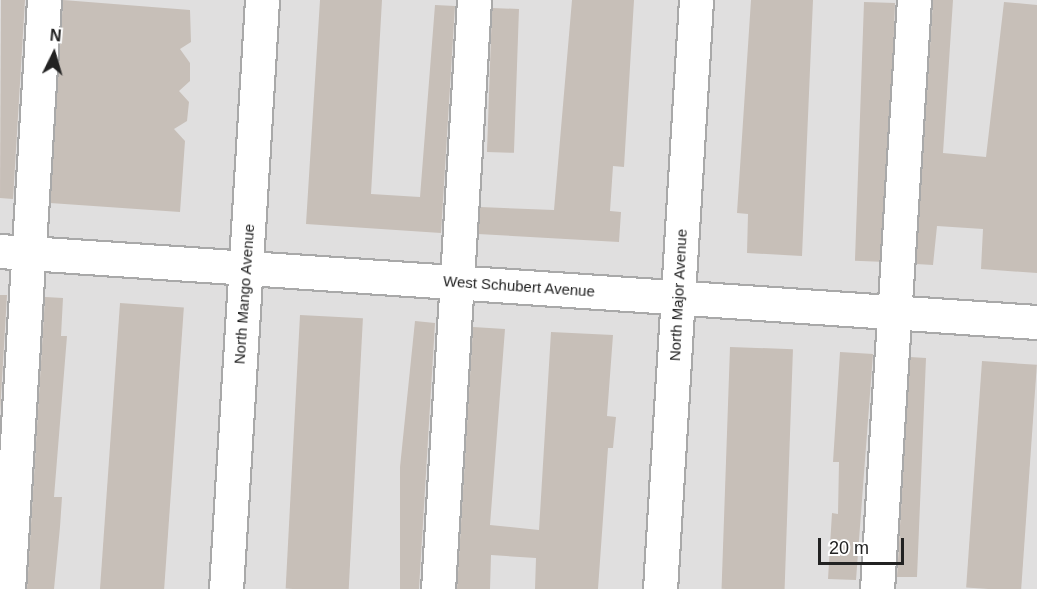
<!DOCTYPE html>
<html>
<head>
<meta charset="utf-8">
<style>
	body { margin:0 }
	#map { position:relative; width:1037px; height:589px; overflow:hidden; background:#f2efe9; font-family:Helvetica,sans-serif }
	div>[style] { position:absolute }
	.residential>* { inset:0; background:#e0dfdf; transform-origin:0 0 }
	.building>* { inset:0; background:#c7bfb8; transform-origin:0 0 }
	.roads { filter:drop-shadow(2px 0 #a9a9a9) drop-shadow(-2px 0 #a9a9a9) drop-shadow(0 2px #a9a9a9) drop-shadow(0 -2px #a9a9a9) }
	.minor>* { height:33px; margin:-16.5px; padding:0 16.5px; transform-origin:16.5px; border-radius:16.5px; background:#fff }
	span { translate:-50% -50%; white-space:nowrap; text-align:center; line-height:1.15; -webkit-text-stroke:5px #fff; paint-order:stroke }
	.street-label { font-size:15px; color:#222 }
	.north { position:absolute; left:24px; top:24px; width:60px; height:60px; -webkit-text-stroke:4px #fff; paint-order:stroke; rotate:5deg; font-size:16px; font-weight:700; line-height:24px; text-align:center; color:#222 }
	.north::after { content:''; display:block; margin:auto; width:21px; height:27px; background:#222; clip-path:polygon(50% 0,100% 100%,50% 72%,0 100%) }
	.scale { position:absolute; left:818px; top:538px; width:86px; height:27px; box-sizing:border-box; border:3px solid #222; border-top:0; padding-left:8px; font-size:18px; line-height:21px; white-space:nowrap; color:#222; -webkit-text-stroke:4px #fff; paint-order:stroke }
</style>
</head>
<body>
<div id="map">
	<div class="residential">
		<i style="left:0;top:0;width:1037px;height:589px"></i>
	</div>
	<div class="building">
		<i style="clip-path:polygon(1px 0,25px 0,13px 199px,0 198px)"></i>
		<i style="clip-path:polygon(63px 0,190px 10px,191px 42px,180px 49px,190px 63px,190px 81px,179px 91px,189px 102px,187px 121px,174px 129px,185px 141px,180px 212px,50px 203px)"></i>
		<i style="clip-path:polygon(320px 0,382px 0,371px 194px,420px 197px,435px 5px,455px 6px,441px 233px,306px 224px)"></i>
		<i style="clip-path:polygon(572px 0,634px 0,624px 167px,613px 166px,610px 211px,621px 212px,619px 242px,478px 234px,480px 207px,554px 210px)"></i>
		<i style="clip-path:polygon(751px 0,813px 0,802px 256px,747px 253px,748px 214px,737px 213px)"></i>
		<i style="clip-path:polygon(933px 0,953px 0,943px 153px,986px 157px,1004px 2px,1037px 5px,1037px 273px,981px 269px,983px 229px,937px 226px,933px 265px,916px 264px)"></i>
		<i style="left:864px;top:2px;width:31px;height:259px;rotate:2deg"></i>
		<i style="left:492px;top:8px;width:27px;height:144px;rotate:2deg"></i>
		<i style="clip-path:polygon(0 295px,7px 295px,0 413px)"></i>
		<i style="clip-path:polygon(45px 297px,63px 298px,61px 336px,67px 336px,54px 497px,62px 497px,60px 527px,54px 589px,27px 589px)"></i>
		<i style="left:120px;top:303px;width:64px;height:287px;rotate:4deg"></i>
		<i style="left:300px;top:315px;width:63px;height:274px;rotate:3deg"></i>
		<i style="clip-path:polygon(415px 321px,435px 323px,419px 589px,400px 589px,400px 467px)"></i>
		<i style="clip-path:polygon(473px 327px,505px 329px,490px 525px,539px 530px,551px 332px,613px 335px,607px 416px,616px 417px,613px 448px,608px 448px,598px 589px,535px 589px,536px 558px,491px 555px,490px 589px,457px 589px)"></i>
		<i style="left:730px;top:347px;width:63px;height:242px;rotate:2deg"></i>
		<i style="clip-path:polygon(840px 352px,873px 354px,856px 580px,828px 579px,832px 513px,838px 514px,839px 462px,833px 462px)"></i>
		<i style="clip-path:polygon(910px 357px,926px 358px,917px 577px,897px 577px)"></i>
		<i style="left:982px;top:361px;width:55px;height:227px;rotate:4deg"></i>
	</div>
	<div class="roads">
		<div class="minor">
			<i style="left:0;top:251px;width:1039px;rotate:3.92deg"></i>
			<i style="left:8px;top:589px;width:590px;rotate:-86.5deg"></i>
			<i style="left:226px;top:589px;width:590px;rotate:-86.5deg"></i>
			<i style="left:438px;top:589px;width:590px;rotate:-86.5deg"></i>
			<i style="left:660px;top:589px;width:590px;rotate:-86.5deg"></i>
			<i style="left:877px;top:589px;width:590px;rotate:-86.41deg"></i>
		</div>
	</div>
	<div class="street-label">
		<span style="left:519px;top:286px;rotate:4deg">West Schubert Avenue</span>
		<span style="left:244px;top:294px;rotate:-86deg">North Mango Avenue</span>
		<span style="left:678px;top:295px;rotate:-87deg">North Major Avenue</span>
	</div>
	<div class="north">N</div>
	<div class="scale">20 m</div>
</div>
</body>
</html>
